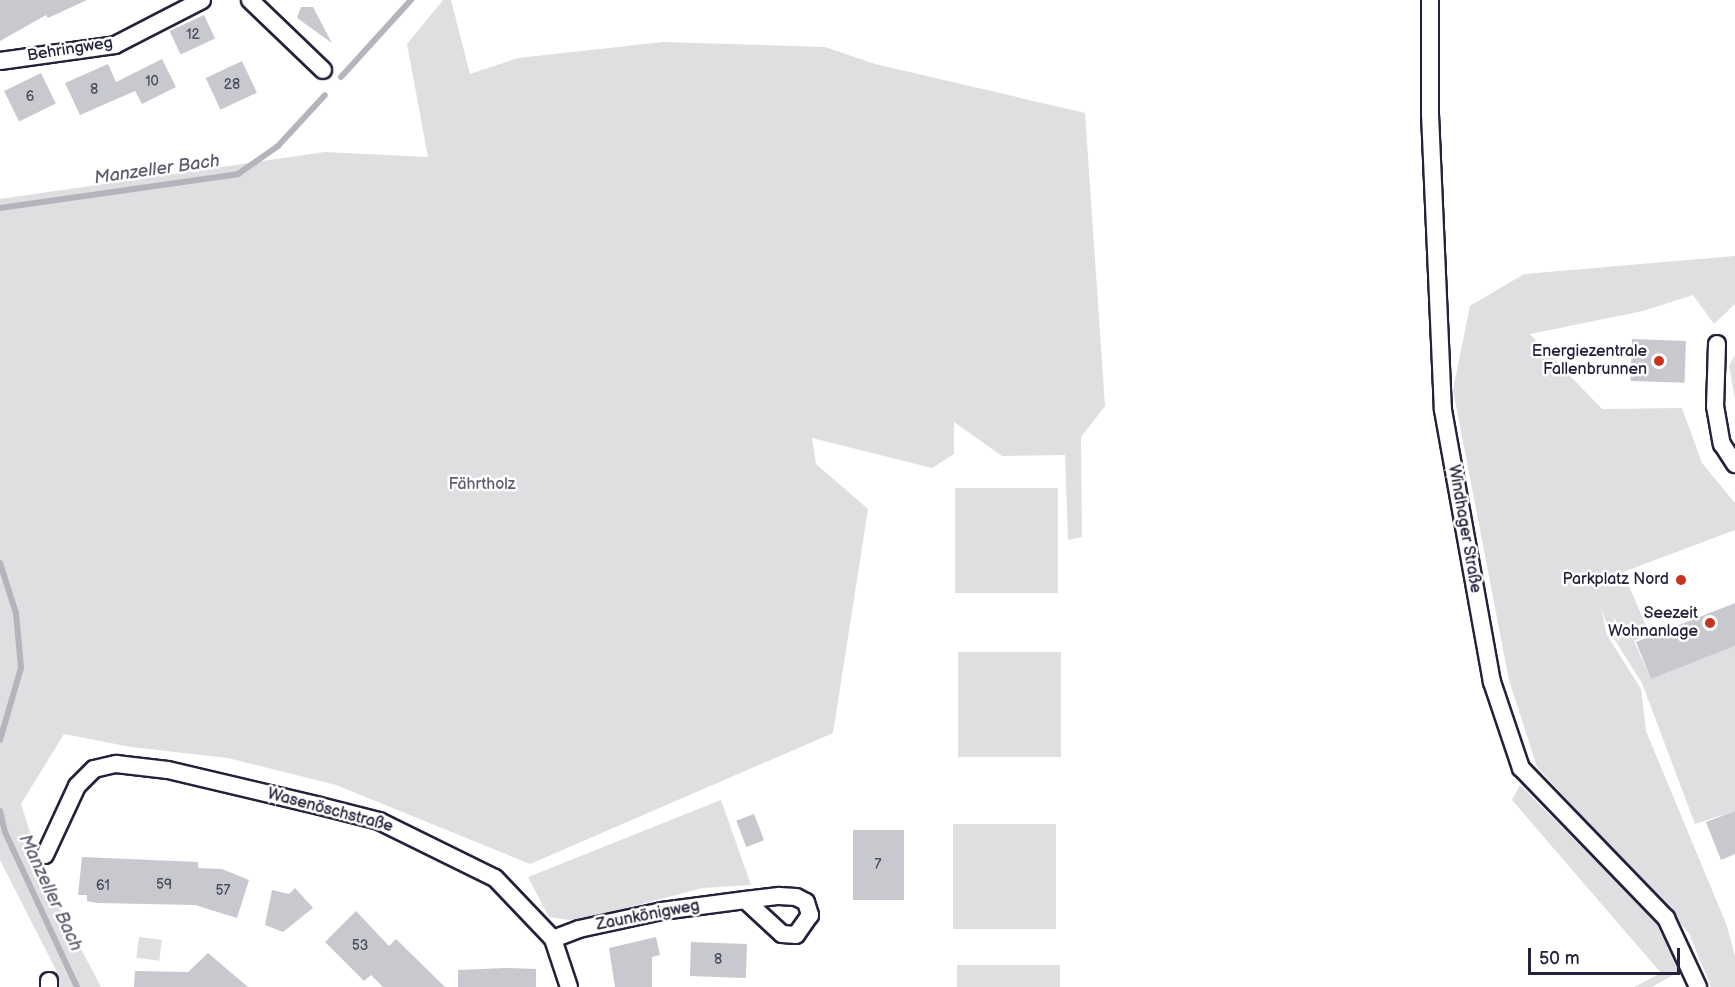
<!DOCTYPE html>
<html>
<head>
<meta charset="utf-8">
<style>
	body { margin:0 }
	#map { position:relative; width:1735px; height:987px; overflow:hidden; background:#fff; font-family:"Balsamiq Sans",sans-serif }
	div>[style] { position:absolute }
	.green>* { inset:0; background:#dfdfe2; transform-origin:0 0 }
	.stream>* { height:6px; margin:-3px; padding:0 3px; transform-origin:3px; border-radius:3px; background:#b4b4bc }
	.building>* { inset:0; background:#c8c8cf; transform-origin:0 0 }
	.roads { filter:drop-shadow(2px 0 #22223b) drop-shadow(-2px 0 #22223b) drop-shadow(0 2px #22223b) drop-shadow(0 -2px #22223b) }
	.minor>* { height:16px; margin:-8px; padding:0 8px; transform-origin:8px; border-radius:8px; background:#fff }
	.dots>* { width:16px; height:16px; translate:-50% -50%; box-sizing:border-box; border:3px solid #fff; border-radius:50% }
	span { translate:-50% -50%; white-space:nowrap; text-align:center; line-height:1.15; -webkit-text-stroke:5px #fff; paint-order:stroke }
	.number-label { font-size:14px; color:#4c4c60 }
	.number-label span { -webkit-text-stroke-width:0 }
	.street-label { font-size:16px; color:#22223b }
	.poi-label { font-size:16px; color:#22223b }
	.right { translate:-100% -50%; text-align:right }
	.park-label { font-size:16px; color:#5b5b6d }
	.water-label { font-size:18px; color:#5c5c6f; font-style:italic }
	.scale { position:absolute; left:1528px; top:948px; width:152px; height:27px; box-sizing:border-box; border:3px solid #22223b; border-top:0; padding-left:8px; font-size:18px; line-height:21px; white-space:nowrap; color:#22223b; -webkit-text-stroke:4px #fff; paint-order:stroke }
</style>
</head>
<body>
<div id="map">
	<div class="green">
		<i style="clip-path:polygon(443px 0,451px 0,470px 74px,518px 58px,663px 42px,825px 47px,875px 64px,1085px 113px,1105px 406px,1081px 437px,1082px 537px,1068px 540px,1065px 455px,1002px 456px,954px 422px,954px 454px,932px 468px,812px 438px,816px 464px,868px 509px,833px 733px,530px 864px,336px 785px,228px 758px,131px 747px,64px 734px,21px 804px,46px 882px,101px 987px,58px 987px,57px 972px,0 860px,0 199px,325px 152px,428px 157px,407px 44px)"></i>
		<i style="clip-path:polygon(1735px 256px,1735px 304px,1714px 324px,1693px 295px,1643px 311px,1530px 334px,1602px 409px,1682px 408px,1702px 463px,1735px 503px,1735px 530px,1623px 572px,1650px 635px,1634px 641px,1651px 679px,1735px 646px,1735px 811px,1695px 824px,1642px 683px,1609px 631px,1601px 607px,1607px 635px,1641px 689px,1646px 731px,1727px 926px,1735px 957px,1735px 987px,1711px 987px,1689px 933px,1537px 767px,1509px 680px,1453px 390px,1470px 306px,1524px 274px)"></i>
		<i style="clip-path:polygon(1735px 355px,1735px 399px,1729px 366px)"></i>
		<i style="left:955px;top:488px;width:103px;height:105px"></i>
		<i style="left:958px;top:652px;width:103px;height:105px"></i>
		<i style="clip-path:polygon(1520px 785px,1654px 919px,1682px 970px,1652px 987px,1634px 987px,1661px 973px,1512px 800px)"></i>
		<i style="clip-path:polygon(721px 800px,751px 885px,703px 888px,603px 914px,569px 920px,549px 917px,528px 877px)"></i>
		<i style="left:953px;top:824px;width:103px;height:105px"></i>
		<i style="left:139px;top:937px;width:23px;height:21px;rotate:7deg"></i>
		<i style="left:1060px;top:965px;width:22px;height:103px;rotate:90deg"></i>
	</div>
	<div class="stream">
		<i style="left:341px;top:77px;width:104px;rotate:-47.7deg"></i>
		<i style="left:0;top:208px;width:240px;rotate:-8.1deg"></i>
		<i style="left:238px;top:174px;width:49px;rotate:-35deg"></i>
		<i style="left:278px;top:146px;width:69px;rotate:-47.3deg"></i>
		<i style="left:0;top:563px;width:52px;rotate:72.3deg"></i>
		<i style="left:16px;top:613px;width:55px;rotate:84.8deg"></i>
		<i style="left:21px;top:668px;width:75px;rotate:106.3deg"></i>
		<i style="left:0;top:811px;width:22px;rotate:77deg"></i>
		<i style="left:5px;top:832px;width:171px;rotate:65.1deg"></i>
	</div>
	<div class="building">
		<i style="clip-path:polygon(0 0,87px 0,48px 18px,46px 15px,0 41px)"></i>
		<i style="clip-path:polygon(301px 7px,313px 7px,332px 43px,297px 18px)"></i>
		<i style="left:204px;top:15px;width:26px;height:38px;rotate:65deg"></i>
		<i style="clip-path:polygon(162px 59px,176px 87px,142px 104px,135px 91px,80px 115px,65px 83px,108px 64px,116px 82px)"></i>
		<i style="left:242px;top:61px;width:35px;height:40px;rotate:65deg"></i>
		<i style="left:41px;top:73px;width:34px;height:41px;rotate:64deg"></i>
		<i style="left:1632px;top:339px;width:54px;height:42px;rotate:2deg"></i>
		<i style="clip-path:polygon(1735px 603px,1735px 646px,1651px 679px,1636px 642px)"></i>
		<i style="clip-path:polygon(1735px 811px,1735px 854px,1721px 860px,1706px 822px)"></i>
		<i style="left:754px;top:814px;width:28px;height:19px;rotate:69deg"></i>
		<i style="left:853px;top:830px;width:51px;height:70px"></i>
		<i style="clip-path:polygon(82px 857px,198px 862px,198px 868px,222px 869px,249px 880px,237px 918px,195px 905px,97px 903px,87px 901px,87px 895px,78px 895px)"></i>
		<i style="clip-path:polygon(295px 888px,313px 908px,283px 932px,265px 925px,272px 890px,289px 894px)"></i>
		<i style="clip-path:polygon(356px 911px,389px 946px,396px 939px,445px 987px,383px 987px,371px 975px,364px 981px,325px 942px)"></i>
		<i style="clip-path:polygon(656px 937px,660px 955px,652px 957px,652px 987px,615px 987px,609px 948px)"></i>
		<i style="left:691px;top:942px;width:56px;height:34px;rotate:2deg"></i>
		<i style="clip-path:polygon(208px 953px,248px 987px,134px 987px,135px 971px,188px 972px)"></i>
		<i style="clip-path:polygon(505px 968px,536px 969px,536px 987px,458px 987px,458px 970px)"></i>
	</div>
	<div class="roads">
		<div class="minor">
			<i style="left:250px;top:0;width:101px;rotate:43.8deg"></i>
			<i style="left:1430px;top:0;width:114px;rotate:90deg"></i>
			<i style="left:1430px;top:114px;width:296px;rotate:87.5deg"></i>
			<i style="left:1443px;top:410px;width:276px;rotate:79.8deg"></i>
			<i style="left:1492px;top:682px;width:91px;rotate:71.4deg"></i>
			<i style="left:1521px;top:768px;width:209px;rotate:46deg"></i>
			<i style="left:1666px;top:918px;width:76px;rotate:65.1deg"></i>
			<i style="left:0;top:61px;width:116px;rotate:-7.9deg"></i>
			<i style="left:115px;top:45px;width:98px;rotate:-27.3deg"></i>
			<i style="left:1717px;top:344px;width:62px;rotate:91.8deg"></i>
			<i style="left:1715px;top:406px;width:39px;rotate:80deg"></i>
			<i style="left:1722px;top:444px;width:24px;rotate:57deg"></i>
			<i style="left:45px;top:855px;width:76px;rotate:-65.1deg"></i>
			<i style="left:77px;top:786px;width:24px;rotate:-45deg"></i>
			<i style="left:94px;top:769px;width:23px;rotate:-13deg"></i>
			<i style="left:116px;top:764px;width:52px;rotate:6.6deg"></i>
			<i style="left:168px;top:770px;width:156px;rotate:13.3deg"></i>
			<i style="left:320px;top:806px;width:61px;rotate:14.3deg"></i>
			<i style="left:379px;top:821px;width:129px;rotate:26.2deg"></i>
			<i style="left:495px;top:878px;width:84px;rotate:46.4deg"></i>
			<i style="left:553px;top:939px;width:51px;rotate:71.6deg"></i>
			<i style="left:553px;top:939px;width:28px;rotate:-21deg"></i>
			<i style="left:579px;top:929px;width:85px;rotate:-12.2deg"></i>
			<i style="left:662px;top:911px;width:84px;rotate:-7.5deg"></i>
			<i style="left:745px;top:900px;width:34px;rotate:-7deg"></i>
			<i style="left:779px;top:896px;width:17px;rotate:3deg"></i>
			<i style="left:796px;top:897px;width:11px;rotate:27deg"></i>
			<i style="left:806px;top:902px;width:14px;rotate:73deg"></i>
			<i style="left:810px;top:915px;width:24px;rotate:125deg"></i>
			<i style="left:796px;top:935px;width:14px;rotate:-176deg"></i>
			<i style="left:782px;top:934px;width:50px;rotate:-137.4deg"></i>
			<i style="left:49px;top:981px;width:6px;rotate:90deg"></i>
		</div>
	</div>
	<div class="dots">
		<i style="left:1659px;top:361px;background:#c8321e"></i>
		<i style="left:1681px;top:580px;background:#c8321e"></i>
		<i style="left:1710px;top:623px;background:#c8321e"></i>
	</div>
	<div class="number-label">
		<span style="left:193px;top:35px">12</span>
		<span style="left:152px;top:82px">10</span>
		<span style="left:232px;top:85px">28</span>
		<span style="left:94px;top:90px">8</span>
		<span style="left:30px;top:97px">6</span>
		<span style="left:878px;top:865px">7</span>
		<span style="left:164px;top:885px">59</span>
		<span style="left:103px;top:886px">61</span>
		<span style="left:223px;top:891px">57</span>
		<span style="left:360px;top:946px">53</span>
		<span style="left:718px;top:960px">8</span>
	</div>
	<div class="street-label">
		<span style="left:70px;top:50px;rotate:-9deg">Behringweg</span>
		<span style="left:1464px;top:529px;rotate:80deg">Windhager Straße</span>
		<span style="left:330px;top:811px;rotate:15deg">Wasenöschstraße</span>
		<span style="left:648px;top:916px;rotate:-11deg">Zaunkönigweg</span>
	</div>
	<div class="poi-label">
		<span class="right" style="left:1647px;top:361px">Energiezentrale<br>Fallenbrunnen</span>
		<span class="right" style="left:1669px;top:580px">Parkplatz Nord</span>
		<span class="right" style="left:1698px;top:623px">Seezeit<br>Wohnanlage</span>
	</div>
	<div class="park-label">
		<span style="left:482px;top:485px">Fährtholz</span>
	</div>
	<div class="water-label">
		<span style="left:157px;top:170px;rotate:-8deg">Manzeller Bach</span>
		<span style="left:50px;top:893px;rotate:65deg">Manzeller Bach</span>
	</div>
	<div class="scale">50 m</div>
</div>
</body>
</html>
